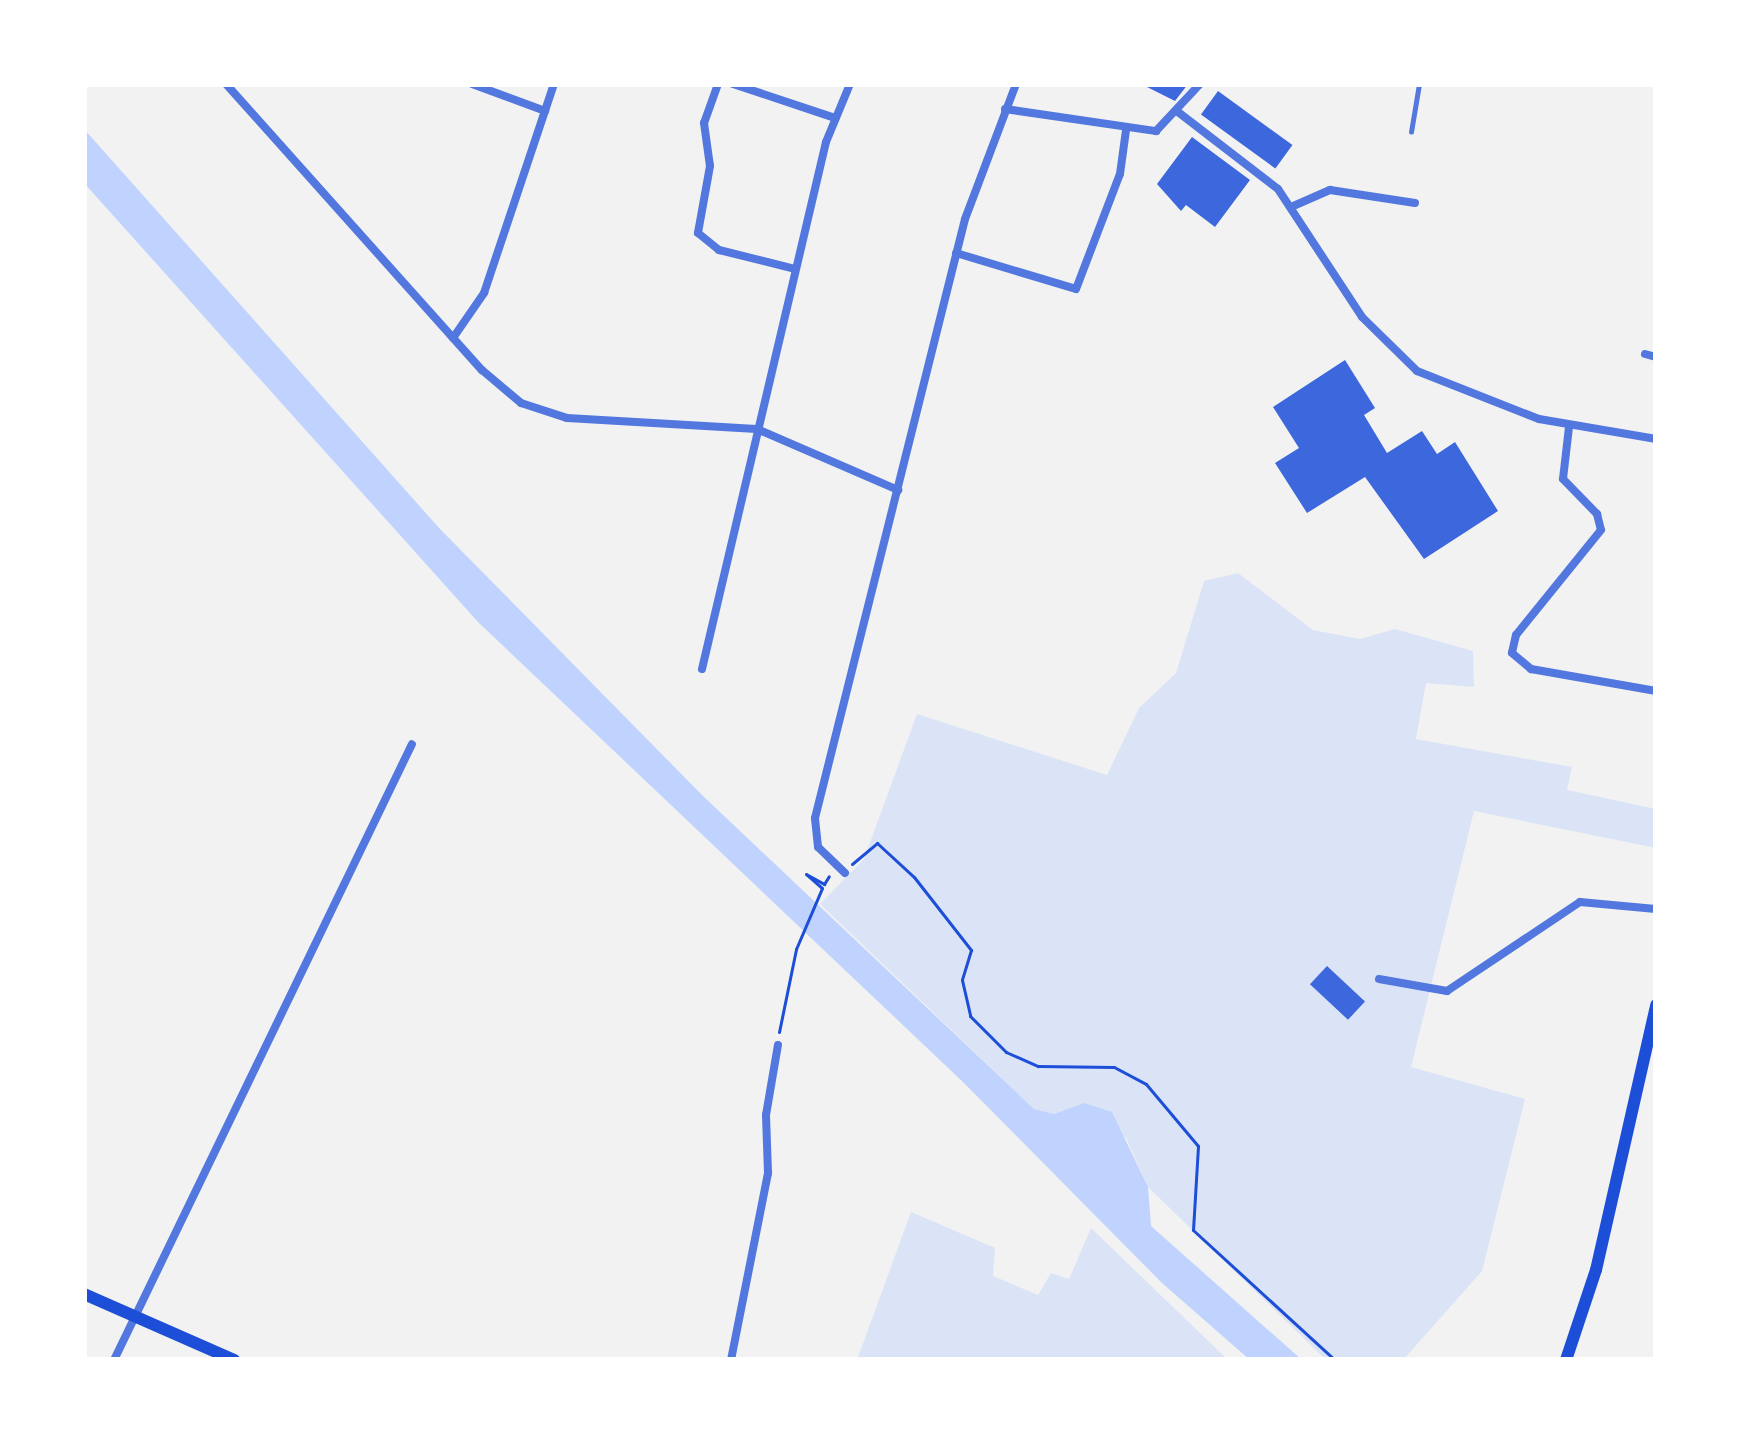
<!DOCTYPE html>
<html>
<head>
<meta charset="utf-8">
<style>
	body { margin:0 }
	#map { position:relative; width:1740px; height:1444px; overflow:hidden; background:#f2f2f2; font-family:Merriweather,serif }
	div>[style] { position:absolute }
	.green>* { inset:0; background:#dbe4f7 }
	.water>* { inset:0; background:#bfd3fe }
	.building>* { inset:0; background:#3d67dc; transform-origin:0 0 }
	.path>* { height:3px; margin:-1.5px; padding:0 1.5px; transform-origin:1.5px; border-radius:1.5px; background:#1d4ed8 }
	.service>* { height:4.5px; margin:-2.25px; padding:0 2.25px; transform-origin:2.25px; border-radius:2.25px; background:#5277de }
	.minor>* { height:8px; margin:-4px; padding:0 4px; transform-origin:4px; border-radius:4px; background:#5277de }
	.secondary>* { height:12px; margin:-6px; padding:0 6px; transform-origin:6px; border-radius:6px; background:#1d4ed8 }
	span { translate:-50% -50%; white-space:nowrap; text-align:center; line-height:1.15; -webkit-text-stroke:12px #fff; paint-order:stroke }
	.frame { position:absolute; inset:0; border:87px solid #fff; pointer-events:none }
</style>
</head>
<body>
<div id="map">
	<div class="green">
		<i style="clip-path:polygon(1238px 573px,1313px 630px,1360px 639px,1395px 629px,1473px 651px,1474px 687px,1426px 683px,1416px 739px,1572px 767px,1567px 790px,1656px 809px,1656px 848px,1474px 811px,1411px 1067px,1525px 1099px,1482px 1271px,1403px 1360px,1326px 1360px,1148px 1187px,1126px 1138px,1084px 1103px,1054px 1114px,1034px 1109px,820px 904px,864px 859px,917px 714px,1107px 775px,1139px 708px,1176px 673px,1204px 581px)"></i>
		<i style="clip-path:polygon(911px 1212px,995px 1248px,993px 1276px,1038px 1295px,1051px 1273px,1069px 1279px,1091px 1228px,1228px 1360px,857px 1360px)"></i>
	</div>
	<div class="water">
		<i style="clip-path:polygon(84px 129px,440px 529px,702px 795px,1034px 1109px,1054px 1114px,1084px 1103px,1112px 1112px,1148px 1187px,1151px 1226px,1302px 1360px,1250px 1360px,1162px 1283px,964px 1083px,478px 622px,84px 183px)"></i>
	</div>
	<div class="building">
		<i style="clip-path:polygon(1141px 84px,1188px 84px,1175px 101px)"></i>
		<i style="left:1218px;top:91px;width:92px;height:29px;rotate:36deg"></i>
		<i style="clip-path:polygon(1192px 137px,1250px 180px,1215px 227px,1186px 205px,1181px 211px,1157px 184px)"></i>
		<i style="clip-path:polygon(1345px 360px,1375px 408px,1364px 415px,1387px 453px,1422px 431px,1437px 454px,1455px 442px,1498px 511px,1424px 559px,1365px 477px,1307px 513px,1275px 463px,1299px 448px,1273px 407px)"></i>
		<i style="left:1327px;top:966px;width:52px;height:25px;rotate:43deg"></i>
	</div>
	<div class="path">
		<i style="left:852px;top:864px;width:33px;rotate:-40deg"></i>
		<i style="left:877px;top:843px;width:50px;rotate:42.6deg"></i>
		<i style="left:914px;top:877px;width:93px;rotate:52deg"></i>
		<i style="left:971px;top:950px;width:31px;rotate:107deg"></i>
		<i style="left:962px;top:980px;width:37px;rotate:77deg"></i>
		<i style="left:970px;top:1016px;width:51px;rotate:45deg"></i>
		<i style="left:1006px;top:1052px;width:35px;rotate:24deg"></i>
		<i style="left:1038px;top:1066px;width:76px;rotate:0.8deg"></i>
		<i style="left:1114px;top:1067px;width:36px;rotate:28deg"></i>
		<i style="left:1146px;top:1084px;width:81px;rotate:50deg"></i>
		<i style="left:1198px;top:1146px;width:84px;rotate:93.4deg"></i>
		<i style="left:1193px;top:1230px;width:193px;rotate:42.5deg"></i>
		<i style="left:779px;top:1032px;width:85px;rotate:-78.4deg"></i>
		<i style="left:796px;top:949px;width:66px;rotate:-66.9deg"></i>
		<i style="left:822px;top:888px;width:21px;rotate:-139deg"></i>
		<i style="left:806px;top:874px;width:21px;rotate:29deg"></i>
		<i style="left:824px;top:884px;width:9px;rotate:-58deg"></i>
	</div>
	<div class="service">
		<i style="left:1411px;top:132px;width:49px;rotate:-80.5deg"></i>
	</div>
	<div class="minor">
		<i style="left:226px;top:84px;width:384px;rotate:48.2deg"></i>
		<i style="left:482px;top:370px;width:51px;rotate:40.2deg"></i>
		<i style="left:521px;top:403px;width:48px;rotate:18.1deg"></i>
		<i style="left:567px;top:418px;width:190px;rotate:3.3deg"></i>
		<i style="left:757px;top:429px;width:154px;rotate:23.4deg"></i>
		<i style="left:472px;top:84px;width:78px;rotate:20.3deg"></i>
		<i style="left:718px;top:84px;width:41px;rotate:109.7deg"></i>
		<i style="left:704px;top:123px;width:43px;rotate:82.1deg"></i>
		<i style="left:710px;top:166px;width:68px;rotate:100.2deg"></i>
		<i style="left:698px;top:233px;width:27px;rotate:39deg"></i>
		<i style="left:719px;top:250px;width:78px;rotate:14deg"></i>
		<i style="left:733px;top:84px;width:108px;rotate:18.4deg"></i>
		<i style="left:1005px;top:109px;width:153px;rotate:8.3deg"></i>
		<i style="left:1156px;top:131px;width:64px;rotate:-46.9deg"></i>
		<i style="left:1178px;top:112px;width:126px;rotate:37.6deg"></i>
		<i style="left:1278px;top:189px;width:153px;rotate:56.7deg"></i>
		<i style="left:1362px;top:317px;width:77px;rotate:44.5deg"></i>
		<i style="left:1417px;top:371px;width:131px;rotate:21.5deg"></i>
		<i style="left:1539px;top:419px;width:119px;rotate:9.7deg"></i>
		<i style="left:1291px;top:207px;width:43px;rotate:-23.6deg"></i>
		<i style="left:1330px;top:190px;width:86px;rotate:8.7deg"></i>
		<i style="left:956px;top:253px;width:125px;rotate:16.7deg"></i>
		<i style="left:1076px;top:289px;width:123px;rotate:-69.1deg"></i>
		<i style="left:1120px;top:174px;width:44px;rotate:-82.2deg"></i>
		<i style="left:453px;top:338px;width:55px;rotate:-55.4deg"></i>
		<i style="left:484px;top:293px;width:220px;rotate:-71.5deg"></i>
		<i style="left:1645px;top:354px;width:11px;rotate:15deg"></i>
		<i style="left:1569px;top:427px;width:52px;rotate:96.6deg"></i>
		<i style="left:1563px;top:479px;width:49px;rotate:45.8deg"></i>
		<i style="left:1597px;top:514px;width:16px;rotate:76deg"></i>
		<i style="left:1601px;top:530px;width:135px;rotate:129deg"></i>
		<i style="left:1516px;top:635px;width:18px;rotate:103deg"></i>
		<i style="left:1512px;top:653px;width:25px;rotate:40deg"></i>
		<i style="left:1531px;top:669px;width:127px;rotate:10deg"></i>
		<i style="left:702px;top:669px;width:541px;rotate:-76.76deg"></i>
		<i style="left:826px;top:142px;width:63px;rotate:-67.5deg"></i>
		<i style="left:845px;top:873px;width:37px;rotate:-136deg"></i>
		<i style="left:818px;top:847px;width:29px;rotate:-96deg"></i>
		<i style="left:815px;top:818px;width:617px;rotate:-75.94deg"></i>
		<i style="left:965px;top:219px;width:144px;rotate:-69.3deg"></i>
		<i style="left:1379px;top:979px;width:69px;rotate:10deg"></i>
		<i style="left:1447px;top:991px;width:160px;rotate:-33.8deg"></i>
		<i style="left:1580px;top:902px;width:76px;rotate:5.3deg"></i>
		<i style="left:114px;top:1360px;width:684px;rotate:-64.18deg"></i>
		<i style="left:731px;top:1360px;width:191px;rotate:-78.8deg"></i>
		<i style="left:768px;top:1173px;width:58px;rotate:-92deg"></i>
		<i style="left:766px;top:1115px;width:71px;rotate:-80.3deg"></i>
	</div>
	<div class="secondary">
		<i style="left:84px;top:1294px;width:164px;rotate:23.7deg"></i>
		<i style="left:1566px;top:1360px;width:95px;rotate:-71.6deg"></i>
		<i style="left:1596px;top:1270px;width:272px;rotate:-77.2deg"></i>
	</div>
	<div class="frame"></div>
</div>
</body>
</html>
